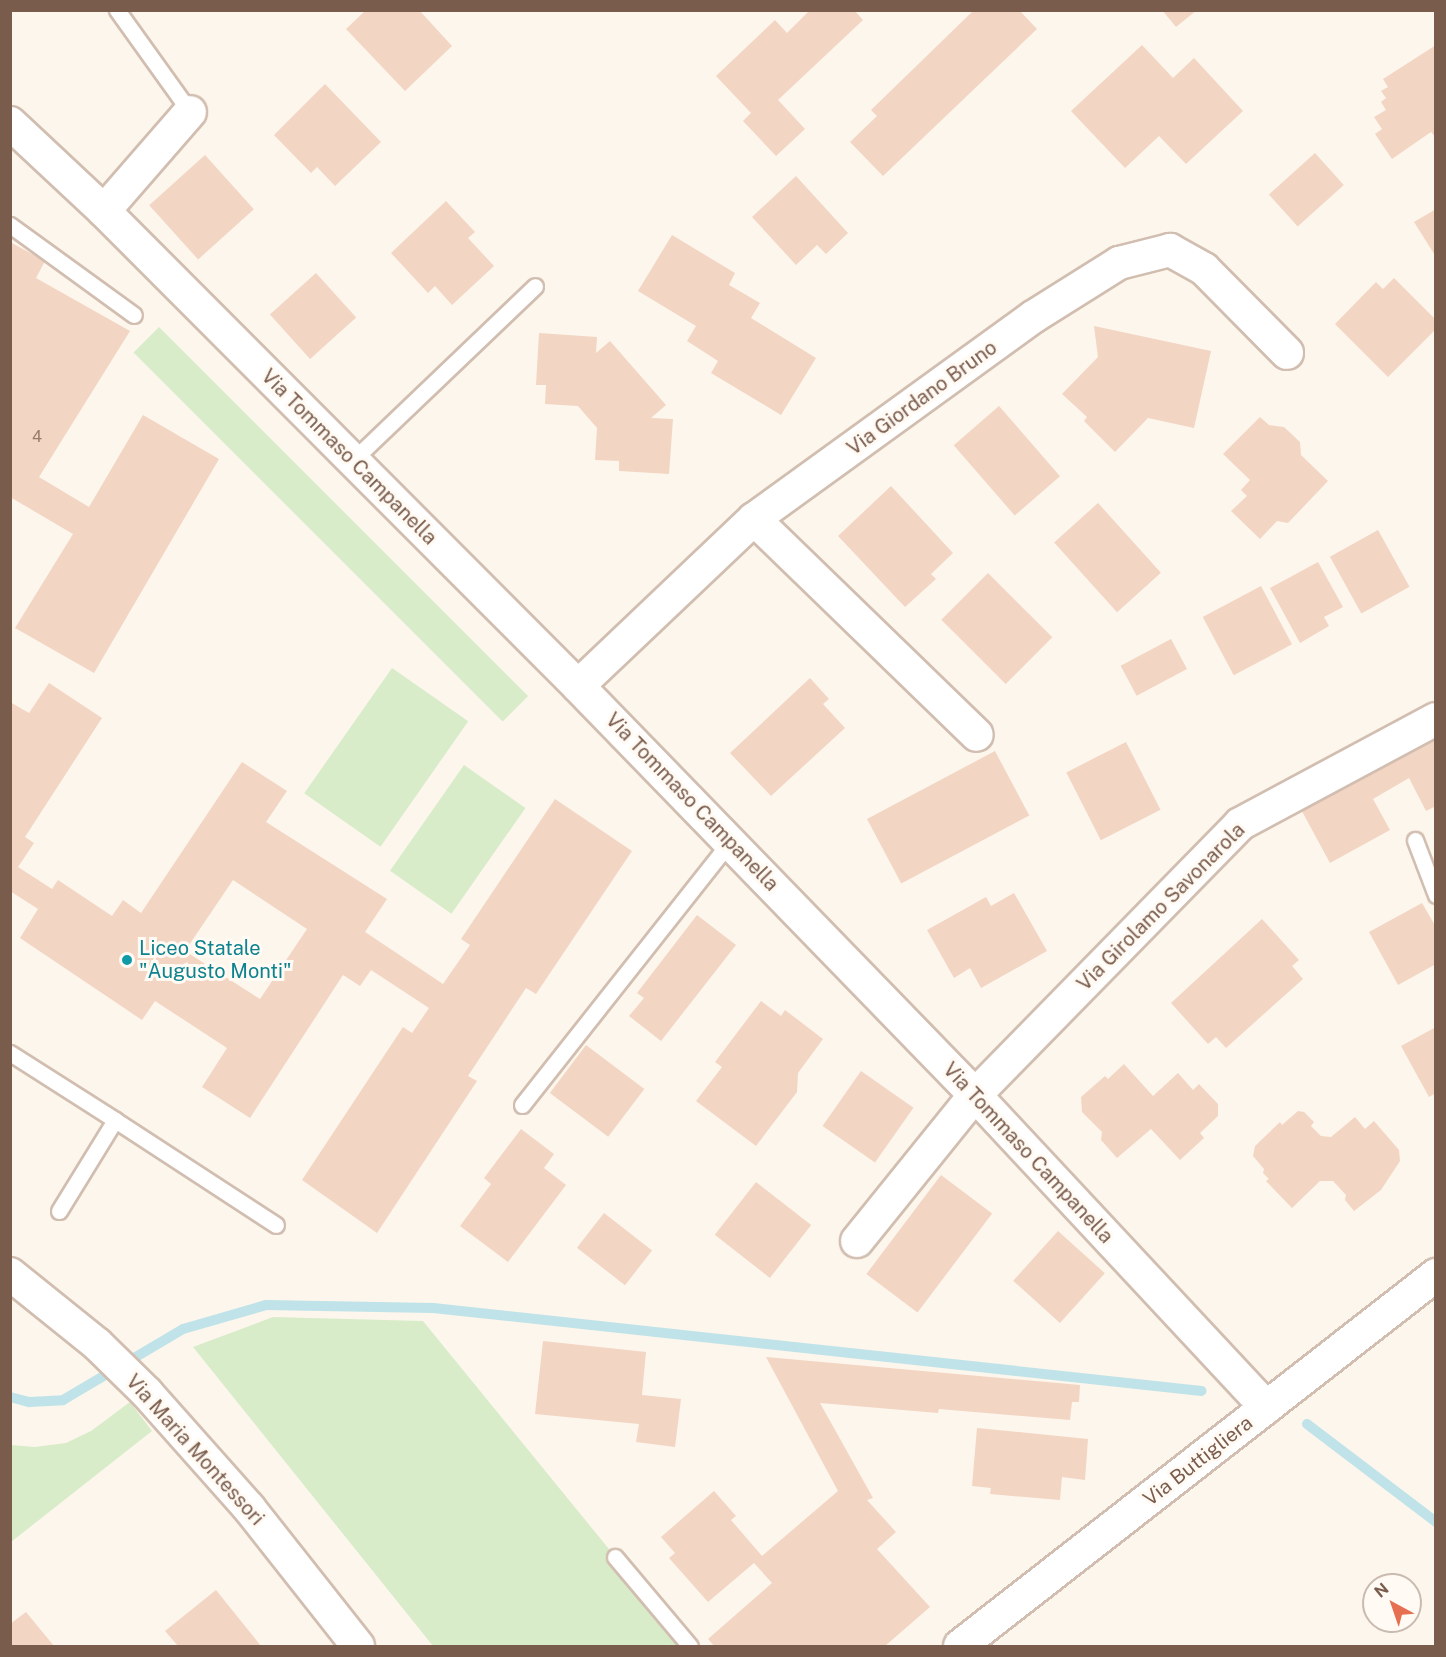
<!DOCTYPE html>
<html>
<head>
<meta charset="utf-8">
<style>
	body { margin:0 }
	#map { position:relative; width:1446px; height:1657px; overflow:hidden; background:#fdf6ec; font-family:"Public Sans",sans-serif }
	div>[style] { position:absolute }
	.green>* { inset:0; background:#d8ecc9; transform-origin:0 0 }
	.stream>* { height:10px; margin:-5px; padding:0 5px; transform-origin:5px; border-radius:5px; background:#bfe3e8 }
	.building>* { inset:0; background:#f3d5c3; transform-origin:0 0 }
	.roads { filter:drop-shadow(2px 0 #d1beb0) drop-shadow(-2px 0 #d1beb0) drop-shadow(0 2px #d1beb0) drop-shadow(0 -2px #d1beb0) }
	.service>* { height:15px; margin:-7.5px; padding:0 7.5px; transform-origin:7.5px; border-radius:7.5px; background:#fff }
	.minor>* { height:32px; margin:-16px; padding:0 16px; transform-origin:16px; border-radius:16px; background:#fff }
	.dots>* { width:16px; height:16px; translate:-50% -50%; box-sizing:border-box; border:3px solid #fffaf3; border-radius:50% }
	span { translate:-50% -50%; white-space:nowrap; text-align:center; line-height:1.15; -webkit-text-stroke:6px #fffaf3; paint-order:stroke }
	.number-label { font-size:16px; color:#987a6a }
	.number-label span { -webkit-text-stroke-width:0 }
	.street-label { font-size:20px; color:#7a5c4d }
	.culture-label { font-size:20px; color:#0d838f }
	.left { translate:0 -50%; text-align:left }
	.frame { position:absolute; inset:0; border:12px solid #7a5c4d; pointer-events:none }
	.north { position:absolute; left:1362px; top:1573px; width:60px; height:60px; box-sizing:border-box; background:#fffaf3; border:2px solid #cabbb1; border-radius:50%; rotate:320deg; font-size:16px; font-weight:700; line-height:24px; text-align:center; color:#7a5c4d }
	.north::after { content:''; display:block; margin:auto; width:21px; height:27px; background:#e76f51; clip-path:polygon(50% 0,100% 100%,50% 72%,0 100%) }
</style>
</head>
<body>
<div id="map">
	<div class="green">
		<i style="left:159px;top:327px;width:522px;height:36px;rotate:45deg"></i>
		<i style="left:392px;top:668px;width:93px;height:153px;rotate:35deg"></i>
		<i style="left:464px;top:765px;width:75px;height:129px;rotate:35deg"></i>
		<i style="clip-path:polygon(273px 1317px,423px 1321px,688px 1646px,433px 1646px,193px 1347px)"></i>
		<i style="clip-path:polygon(130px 1402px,152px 1431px,11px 1542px,11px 1445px,35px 1447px,66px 1443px,91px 1431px)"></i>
	</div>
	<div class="stream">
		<i style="left:10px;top:1397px;width:20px;rotate:15deg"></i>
		<i style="left:29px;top:1402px;width:34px;rotate:-3deg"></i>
		<i style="left:63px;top:1400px;width:139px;rotate:-30.6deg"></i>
		<i style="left:183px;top:1329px;width:86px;rotate:-16.1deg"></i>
		<i style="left:266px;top:1305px;width:167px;rotate:1deg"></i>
		<i style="left:433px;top:1308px;width:773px;rotate:6.16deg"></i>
		<i style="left:1307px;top:1424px;width:162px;rotate:37.2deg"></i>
	</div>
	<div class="building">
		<i style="clip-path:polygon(366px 10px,419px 10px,452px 46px,405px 91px,346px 29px)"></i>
		<i style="clip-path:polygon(810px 10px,854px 10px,863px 20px,778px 100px,805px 129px,776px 156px,743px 121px,751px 113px,716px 76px,775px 20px,787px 33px)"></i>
		<i style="clip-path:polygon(974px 10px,1019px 10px,1037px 29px,883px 176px,850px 142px,877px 116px,871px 110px)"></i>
		<i style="clip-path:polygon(1162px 10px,1197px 10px,1176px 27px)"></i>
		<i style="clip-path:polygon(1142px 45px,1173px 78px,1194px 58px,1243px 111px,1186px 164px,1159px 136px,1125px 168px,1071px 111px)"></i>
		<i style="clip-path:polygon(1436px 45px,1436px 138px,1431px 132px,1392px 159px,1375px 134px,1382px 129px,1374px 117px,1386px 110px,1381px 102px,1386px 98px,1381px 91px,1388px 87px,1383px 79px)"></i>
		<i style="clip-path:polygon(325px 84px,381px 142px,335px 186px,317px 167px,311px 173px,274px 135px)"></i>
		<i style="left:1315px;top:153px;width:43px;height:62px;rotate:48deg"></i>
		<i style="left:205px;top:155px;width:73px;height:75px;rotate:48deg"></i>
		<i style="clip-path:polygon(796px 176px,848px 233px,826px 254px,817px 245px,796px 265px,752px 217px)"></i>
		<i style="clip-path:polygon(446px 201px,475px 232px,468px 238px,494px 266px,452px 305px,435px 286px,428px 293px,391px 253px)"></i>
		<i style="clip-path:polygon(1436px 209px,1436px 257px,1414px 222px)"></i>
		<i style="clip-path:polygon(672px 235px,735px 273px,729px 285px,760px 303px,751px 318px,816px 358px,781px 415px,711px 373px,718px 361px,687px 341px,696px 326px,638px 291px)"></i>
		<i style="clip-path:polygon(10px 242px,45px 261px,36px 278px,130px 331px,39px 477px,89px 507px,143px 415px,219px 459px,94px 673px,15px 628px,73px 534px,10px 497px)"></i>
		<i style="left:316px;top:273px;width:60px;height:62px;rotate:48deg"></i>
		<i style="clip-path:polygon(1394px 278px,1436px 320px,1436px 329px,1388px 377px,1335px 324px,1376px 282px,1383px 289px)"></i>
		<i style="clip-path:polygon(1094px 326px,1211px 351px,1194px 428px,1148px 418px,1115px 452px,1084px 421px,1087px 417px,1062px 394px,1098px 357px)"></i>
		<i style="clip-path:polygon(539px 333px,597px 337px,596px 353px,610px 341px,666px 405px,651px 418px,673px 419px,669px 474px,619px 471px,619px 461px,595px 460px,597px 428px,578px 406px,545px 404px,546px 385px,536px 385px)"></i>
		<i style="left:999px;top:406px;width:93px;height:60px;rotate:49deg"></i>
		<i style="clip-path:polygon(1260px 417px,1269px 425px,1284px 427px,1300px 442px,1301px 455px,1328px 481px,1288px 523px,1277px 521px,1260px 539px,1231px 511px,1247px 496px,1241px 490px,1250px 480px,1223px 454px)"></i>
		<i style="clip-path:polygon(891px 486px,953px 553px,931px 574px,936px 579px,905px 607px,838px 536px)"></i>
		<i style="left:1098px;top:503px;width:94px;height:59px;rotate:48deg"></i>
		<i style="left:1378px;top:530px;width:65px;height:55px;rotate:61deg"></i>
		<i style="clip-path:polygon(1318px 562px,1343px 607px,1324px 617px,1329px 626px,1300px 643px,1270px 588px)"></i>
		<i style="left:988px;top:573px;width:91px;height:66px;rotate:45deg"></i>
		<i style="left:1261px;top:586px;width:66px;height:66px;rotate:62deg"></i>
		<i style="left:1171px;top:639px;width:34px;height:57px;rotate:62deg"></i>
		<i style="clip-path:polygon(810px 678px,829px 699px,823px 704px,845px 728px,771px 796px,730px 753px)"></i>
		<i style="clip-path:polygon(evenodd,49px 683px,102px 718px,25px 837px,34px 843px,18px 867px,52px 889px,58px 880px,112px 916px,123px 900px,141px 913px,242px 762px,287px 791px,266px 822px,387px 899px,365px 932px,443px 984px,470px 945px,461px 939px,555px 799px,632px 851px,536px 994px,526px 988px,468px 1076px,477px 1081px,377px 1233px,302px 1180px,403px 1027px,412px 1033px,429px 1008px,371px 970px,360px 986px,343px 975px,250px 1118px,202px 1087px,227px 1048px,155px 1001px,142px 1020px,20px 938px,38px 909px,10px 891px,10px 702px,29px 713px,49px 683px,233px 880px,307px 929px,260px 999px,185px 951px,233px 880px)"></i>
		<i style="clip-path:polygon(1436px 731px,1436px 806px,1426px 811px,1409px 778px,1373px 799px,1390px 830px,1330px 863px,1298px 804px)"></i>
		<i style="left:1126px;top:742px;width:76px;height:67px;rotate:63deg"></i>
		<i style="left:995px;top:751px;width:73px;height:145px;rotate:62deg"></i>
		<i style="clip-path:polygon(1014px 893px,1047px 951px,981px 988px,970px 968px,954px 978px,927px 930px,986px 897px,991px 906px)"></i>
		<i style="clip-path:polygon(1422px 903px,1436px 927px,1436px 964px,1398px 985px,1369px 932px)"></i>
		<i style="clip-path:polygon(697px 915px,736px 945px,661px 1041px,629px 1016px,644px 998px,637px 993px)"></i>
		<i style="clip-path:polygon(1262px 919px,1299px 960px,1292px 966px,1303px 979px,1226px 1048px,1216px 1037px,1208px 1044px,1171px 1003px)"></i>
		<i style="clip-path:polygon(761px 1001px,781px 1016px,785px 1010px,823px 1039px,798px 1073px,797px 1092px,756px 1146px,696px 1101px,722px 1067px,715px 1062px)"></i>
		<i style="clip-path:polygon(1436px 1027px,1436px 1093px,1429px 1097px,1401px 1046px)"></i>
		<i style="left:586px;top:1045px;width:73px;height:60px;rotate:37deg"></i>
		<i style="clip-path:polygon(1124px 1064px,1153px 1096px,1178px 1073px,1193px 1090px,1199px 1084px,1218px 1104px,1218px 1116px,1200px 1133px,1204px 1138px,1180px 1160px,1151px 1129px,1117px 1158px,1101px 1140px,1102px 1132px,1082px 1112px,1081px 1097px,1105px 1076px,1108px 1079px)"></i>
		<i style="left:861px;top:1071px;width:64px;height:67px;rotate:35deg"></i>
		<i style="clip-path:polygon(1298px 1111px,1304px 1112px,1314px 1122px,1311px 1126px,1321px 1136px,1331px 1137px,1355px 1117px,1365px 1129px,1374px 1121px,1399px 1150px,1400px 1161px,1381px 1190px,1354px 1211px,1345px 1200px,1346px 1195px,1333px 1181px,1320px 1181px,1292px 1208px,1266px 1181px,1269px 1179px,1263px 1173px,1264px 1169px,1253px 1156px,1255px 1146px,1280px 1122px,1282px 1125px)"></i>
		<i style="clip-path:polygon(521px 1129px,554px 1154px,544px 1168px,566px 1185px,508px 1262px,460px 1226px,491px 1184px,484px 1178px)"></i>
		<i style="left:941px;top:1175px;width:64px;height:124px;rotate:37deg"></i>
		<i style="left:756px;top:1182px;width:70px;height:67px;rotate:38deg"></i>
		<i style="left:604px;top:1213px;width:61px;height:44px;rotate:38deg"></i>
		<i style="left:1058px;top:1231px;width:63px;height:67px;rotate:42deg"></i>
		<i style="clip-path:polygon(543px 1341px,646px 1352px,642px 1395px,681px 1399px,675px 1447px,636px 1442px,639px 1424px,535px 1414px)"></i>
		<i style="clip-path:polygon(766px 1357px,1080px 1385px,1079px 1402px,1072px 1402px,1070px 1420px,939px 1409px,938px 1413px,820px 1403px,873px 1498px,867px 1500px,896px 1532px,877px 1549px,930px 1607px,885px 1646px,714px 1646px,708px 1639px,772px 1583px,754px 1563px,708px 1602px,669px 1558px,675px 1553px,661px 1537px,714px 1491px,736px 1516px,731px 1520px,762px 1556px,838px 1491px)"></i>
		<i style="clip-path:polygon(977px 1428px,1088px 1439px,1085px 1480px,1062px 1477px,1060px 1500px,990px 1494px,991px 1488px,972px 1486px)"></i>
		<i style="clip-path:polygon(216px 1590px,261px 1646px,178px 1646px,165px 1631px)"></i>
		<i style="clip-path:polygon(26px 1612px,54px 1646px,10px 1646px,10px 1624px)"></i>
	</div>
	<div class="roads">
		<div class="service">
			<i style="left:117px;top:10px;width:125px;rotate:54.4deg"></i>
			<i style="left:10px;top:225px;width:153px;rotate:36deg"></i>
			<i style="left:352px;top:461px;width:253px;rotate:-43.7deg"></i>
			<i style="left:1415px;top:840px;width:59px;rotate:69.1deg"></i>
			<i style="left:10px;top:1053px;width:125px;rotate:32.5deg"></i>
			<i style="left:522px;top:1105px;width:335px;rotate:-51.7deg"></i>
			<i style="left:59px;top:1211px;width:107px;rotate:-58.4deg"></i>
			<i style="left:115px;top:1120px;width:192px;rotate:33.1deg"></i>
			<i style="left:615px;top:1557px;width:116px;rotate:49.9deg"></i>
		</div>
		<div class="minor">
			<i style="left:10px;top:123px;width:129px;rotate:43.1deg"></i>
			<i style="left:104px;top:211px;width:671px;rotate:45.06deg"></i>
			<i style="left:578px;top:686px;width:570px;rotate:45.85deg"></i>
			<i style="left:975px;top:1095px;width:427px;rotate:47deg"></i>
			<i style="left:104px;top:211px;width:131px;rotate:-49deg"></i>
			<i style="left:754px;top:519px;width:310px;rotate:44.1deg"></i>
			<i style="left:578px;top:686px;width:243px;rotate:-43.5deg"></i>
			<i style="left:754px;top:519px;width:344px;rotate:-35.9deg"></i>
			<i style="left:1033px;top:317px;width:102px;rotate:-32.1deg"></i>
			<i style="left:1119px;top:263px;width:53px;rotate:-14.3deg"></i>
			<i style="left:1170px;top:250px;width:39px;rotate:29deg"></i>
			<i style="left:1204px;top:269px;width:118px;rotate:45.3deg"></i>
			<i style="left:857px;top:1241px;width:188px;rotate:-51.1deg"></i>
			<i style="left:975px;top:1095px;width:379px;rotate:-45.6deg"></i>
			<i style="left:1240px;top:824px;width:222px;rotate:-28.2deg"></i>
			<i style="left:10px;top:1274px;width:112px;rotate:38.8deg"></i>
			<i style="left:97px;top:1344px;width:70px;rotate:44.4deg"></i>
			<i style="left:147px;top:1393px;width:154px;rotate:48.4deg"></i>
			<i style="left:249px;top:1508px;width:176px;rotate:51.7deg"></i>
			<i style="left:960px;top:1646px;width:604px;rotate:-37.93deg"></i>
		</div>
	</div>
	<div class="dots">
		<i style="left:127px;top:960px;background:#0f9aa8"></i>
	</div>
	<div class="number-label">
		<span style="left:37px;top:437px">4</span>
	</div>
	<div class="street-label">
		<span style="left:922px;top:398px;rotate:-36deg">Via Giordano Bruno</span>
		<span style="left:349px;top:457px;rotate:45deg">Via Tommaso Campanella</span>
		<span style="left:692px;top:802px;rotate:46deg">Via Tommaso Campanella</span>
		<span style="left:1161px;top:907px;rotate:-45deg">Via Girolamo Savonarola</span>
		<span style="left:1028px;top:1153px;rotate:47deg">Via Tommaso Campanella</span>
		<span style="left:195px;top:1450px;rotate:48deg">Via Maria Montessori</span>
		<span style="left:1198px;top:1461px;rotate:-38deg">Via Buttigliera</span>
	</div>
	<div class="culture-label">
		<span class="left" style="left:139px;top:960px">Liceo Statale<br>"Augusto Monti"</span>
	</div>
	<div class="frame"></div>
	<div class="north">N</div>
</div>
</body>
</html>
